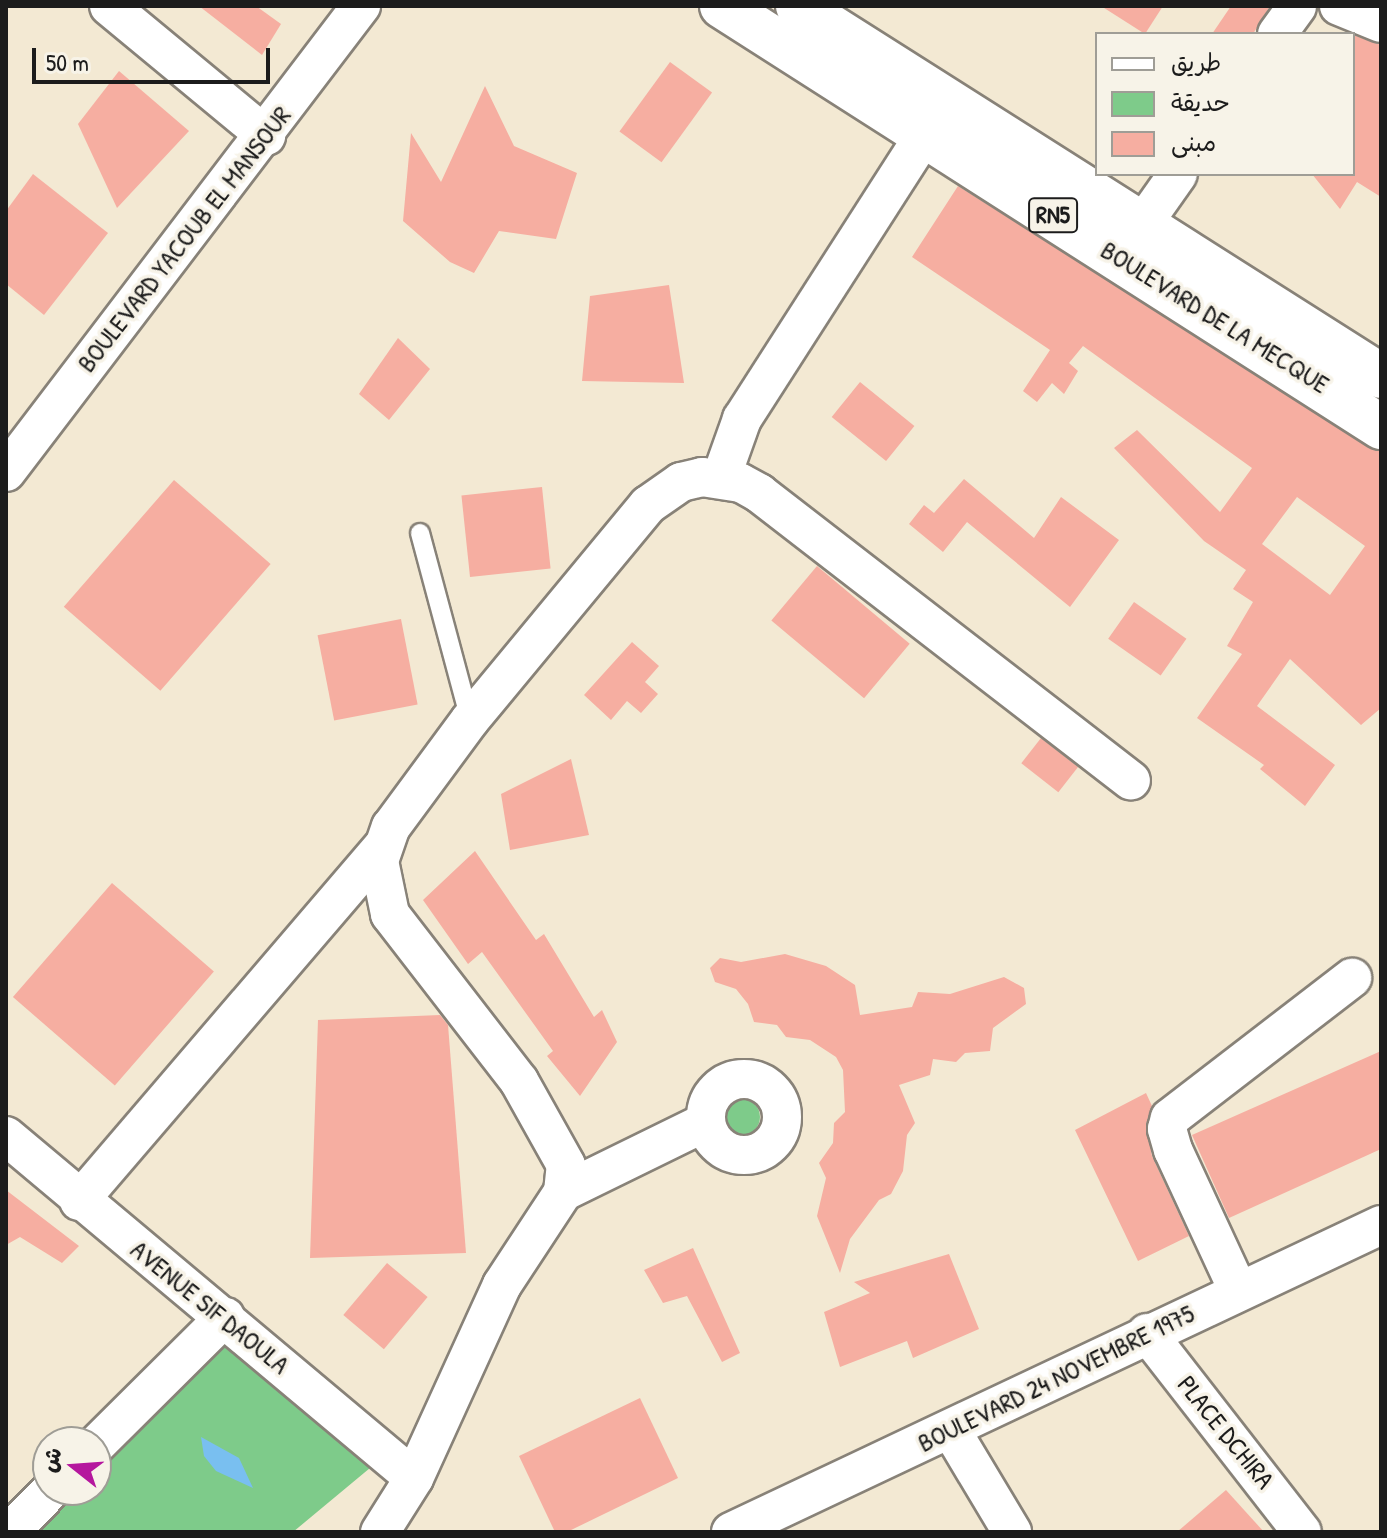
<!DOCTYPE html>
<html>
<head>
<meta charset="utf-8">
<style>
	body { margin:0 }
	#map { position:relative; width:1387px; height:1538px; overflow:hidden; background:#f3e9d3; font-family:"Patrick Hand","Playpen Sans Arabic",sans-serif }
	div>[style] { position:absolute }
	.green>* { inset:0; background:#7ecb8a }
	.round { border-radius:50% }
	.water>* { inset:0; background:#79bff0 }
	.building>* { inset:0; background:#f6aea1; transform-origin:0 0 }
	.roads { filter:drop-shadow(2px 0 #888278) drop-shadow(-2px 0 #888278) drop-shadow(0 2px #888278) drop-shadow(0 -2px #888278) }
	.lane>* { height:18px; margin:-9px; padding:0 9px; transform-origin:9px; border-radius:9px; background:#fff }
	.street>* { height:38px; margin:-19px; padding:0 19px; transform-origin:19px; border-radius:19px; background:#fff }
	.street>.ring { margin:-19px; padding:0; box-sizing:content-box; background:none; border:38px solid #fff; border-radius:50% }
	.primary>* { height:44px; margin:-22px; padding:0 22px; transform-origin:22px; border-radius:22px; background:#fff }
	span { translate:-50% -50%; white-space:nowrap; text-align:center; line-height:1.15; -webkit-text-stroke:7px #f7f3e8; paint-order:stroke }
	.shield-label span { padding:2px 6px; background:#f7f3e8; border:2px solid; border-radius:6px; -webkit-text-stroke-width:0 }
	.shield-label { font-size:24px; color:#1c1c1c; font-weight:700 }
	.street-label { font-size:26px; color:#1c1c1c }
	.frame { position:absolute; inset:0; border:8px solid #1c1c1c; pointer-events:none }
	.legend { position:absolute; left:1095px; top:32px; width:260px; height:144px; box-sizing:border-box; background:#f7f3e8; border:2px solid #9f9d96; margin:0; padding:10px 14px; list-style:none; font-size:24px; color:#1c1c1c }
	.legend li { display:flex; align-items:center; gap:16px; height:40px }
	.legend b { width:40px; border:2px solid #9f9d96 }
	.north { position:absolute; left:32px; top:1426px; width:80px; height:80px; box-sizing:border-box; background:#f7f3e8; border:2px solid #9f9d96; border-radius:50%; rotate:287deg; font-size:22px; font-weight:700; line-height:32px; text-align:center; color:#1c1c1c }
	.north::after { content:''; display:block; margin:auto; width:28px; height:36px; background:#b5179e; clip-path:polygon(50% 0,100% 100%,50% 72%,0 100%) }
	.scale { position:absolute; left:32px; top:48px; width:238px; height:36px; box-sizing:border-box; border:4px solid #1c1c1c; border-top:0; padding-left:10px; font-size:24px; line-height:28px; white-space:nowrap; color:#1c1c1c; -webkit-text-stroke:6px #f7f3e8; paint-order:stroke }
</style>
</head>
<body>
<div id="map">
	<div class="green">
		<i class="round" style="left:724px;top:1099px;width:36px;height:36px"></i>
		<i style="clip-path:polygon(218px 1338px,370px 1468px,293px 1532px,28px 1532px,69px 1490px,96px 1490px,96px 1463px)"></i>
	</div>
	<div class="water">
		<i style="clip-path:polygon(201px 1437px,239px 1458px,253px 1488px,216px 1471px,204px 1456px)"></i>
	</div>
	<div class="building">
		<i style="clip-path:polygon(199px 6px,256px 6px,281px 24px,262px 55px)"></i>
		<i style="clip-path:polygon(1101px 6px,1163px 6px,1145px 34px)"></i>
		<i style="clip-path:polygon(1231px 6px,1270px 6px,1253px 34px,1212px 34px)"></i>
		<i style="clip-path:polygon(1353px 35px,1381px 45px,1381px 197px,1357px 182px,1340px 209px,1312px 174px,1353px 174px)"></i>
		<i style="left:670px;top:62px;width:52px;height:86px;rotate:36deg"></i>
		<i style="clip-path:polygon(119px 71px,189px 131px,117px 208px,78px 124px)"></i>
		<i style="clip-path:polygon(485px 86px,514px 146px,577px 173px,556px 239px,499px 231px,474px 273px,450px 262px,403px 221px,411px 133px,441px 182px)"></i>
		<i style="clip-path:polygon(33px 174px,108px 233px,44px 315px,6px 284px,6px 211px)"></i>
		<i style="clip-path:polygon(evenodd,958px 186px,1381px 452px,1381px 708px,1361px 725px,1290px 659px,1257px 706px,1335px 765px,1305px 806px,1260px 769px,1264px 765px,1197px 718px,1242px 654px,1227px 646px,1253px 602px,1233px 589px,1246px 570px,1204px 541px,1114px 448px,1137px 430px,1220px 512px,1252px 468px,1083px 346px,1069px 363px,1078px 371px,1064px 394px,1052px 383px,1037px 402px,1023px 391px,1050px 350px,912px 257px,958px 186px,1297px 497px,1365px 546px,1330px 595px,1262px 544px,1297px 497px)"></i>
		<i style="clip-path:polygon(669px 285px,684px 383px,582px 381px,590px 296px)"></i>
		<i style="clip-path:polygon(398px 338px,430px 369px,389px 420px,359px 394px)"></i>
		<i style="left:860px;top:382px;width:70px;height:45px;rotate:39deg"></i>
		<i style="clip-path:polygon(964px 479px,1034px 538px,1061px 497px,1119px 540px,1070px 607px,967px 522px,943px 552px,909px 524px,924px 505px,934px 513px)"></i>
		<i style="left:174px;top:480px;width:128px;height:168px;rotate:41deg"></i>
		<i style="left:542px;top:487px;width:82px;height:81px;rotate:84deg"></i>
		<i style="left:817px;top:566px;width:121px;height:71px;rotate:40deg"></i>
		<i style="left:1134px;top:602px;width:64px;height:45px;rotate:35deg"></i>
		<i style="left:401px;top:619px;width:87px;height:85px;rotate:79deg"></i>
		<i style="clip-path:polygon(632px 642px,659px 666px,645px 682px,658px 694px,641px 713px,627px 701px,611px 720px,584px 695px)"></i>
		<i style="left:1041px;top:738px;width:47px;height:32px;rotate:38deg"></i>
		<i style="clip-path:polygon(571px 759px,589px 835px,510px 850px,501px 794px)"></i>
		<i style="clip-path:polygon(475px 851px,536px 940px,544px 934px,594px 1017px,602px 1010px,617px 1042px,580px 1096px,547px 1056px,553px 1051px,482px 952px,468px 964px,423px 900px)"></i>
		<i style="left:112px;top:883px;width:135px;height:151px;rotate:41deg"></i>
		<i style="clip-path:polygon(785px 954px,826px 966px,855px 985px,860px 1015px,912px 1007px,918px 992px,950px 994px,1004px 977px,1024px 988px,1026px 1004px,993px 1028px,990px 1051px,965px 1053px,956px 1062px,933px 1059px,930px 1075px,899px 1085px,915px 1123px,907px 1135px,903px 1171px,891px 1194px,879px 1200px,850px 1239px,840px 1273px,817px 1216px,826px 1178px,819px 1163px,833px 1143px,834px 1123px,845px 1112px,843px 1070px,836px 1057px,810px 1040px,786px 1037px,777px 1025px,754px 1022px,748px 1004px,736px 989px,715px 982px,710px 968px,720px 958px,741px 962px)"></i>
		<i style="clip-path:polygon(440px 1015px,448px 1025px,466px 1253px,310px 1258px,318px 1020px)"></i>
		<i style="clip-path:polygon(1381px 1051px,1381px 1149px,1229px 1218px,1192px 1135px)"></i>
		<i style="clip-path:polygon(1146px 1093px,1152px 1106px,1146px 1124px,1152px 1156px,1189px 1236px,1138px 1261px,1075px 1130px)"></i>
		<i style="clip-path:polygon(6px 1190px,79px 1246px,62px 1263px,20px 1237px,6px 1245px)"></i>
		<i style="clip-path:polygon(693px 1248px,740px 1353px,722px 1362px,687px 1296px,663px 1303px,644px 1270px)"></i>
		<i style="clip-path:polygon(949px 1254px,979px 1329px,913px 1358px,907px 1341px,840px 1367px,824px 1312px,870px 1293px,854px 1282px)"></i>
		<i style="left:387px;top:1263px;width:53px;height:68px;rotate:40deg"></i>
		<i style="clip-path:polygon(640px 1398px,678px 1478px,567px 1532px,555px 1532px,519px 1456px)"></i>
		<i style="clip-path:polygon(1226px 1490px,1264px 1532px,1177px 1532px)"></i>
	</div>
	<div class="roads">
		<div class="lane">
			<i style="left:420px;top:533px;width:194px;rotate:75deg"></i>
		</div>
		<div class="street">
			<i style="left:109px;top:6px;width:204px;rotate:39.6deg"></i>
			<i style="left:1339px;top:6px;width:45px;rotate:22deg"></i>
			<i style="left:1277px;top:34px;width:34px;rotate:-54deg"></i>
			<i style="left:1142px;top:225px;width:62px;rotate:-54.8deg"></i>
			<i style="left:6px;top:472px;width:586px;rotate:-52.7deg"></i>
			<i style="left:721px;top:478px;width:63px;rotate:-70.4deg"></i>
			<i style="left:742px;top:419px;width:339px;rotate:-57.3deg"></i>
			<i class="ring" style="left:706px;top:1079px;width:38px;height:38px"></i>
			<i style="left:6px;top:1136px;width:532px;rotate:39.97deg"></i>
			<i style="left:563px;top:1192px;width:159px;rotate:-26.1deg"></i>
			<i style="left:79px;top:1201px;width:467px;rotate:-49.4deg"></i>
			<i style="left:1238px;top:1290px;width:154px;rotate:-114.9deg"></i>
			<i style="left:1173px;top:1150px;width:22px;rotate:-106deg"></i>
			<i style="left:1167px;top:1129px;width:11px;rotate:-75deg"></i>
			<i style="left:1170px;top:1118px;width:230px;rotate:-37.6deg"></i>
			<i style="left:1147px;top:1333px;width:252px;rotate:52.1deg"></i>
			<i style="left:951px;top:1430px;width:119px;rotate:59.1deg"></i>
			<i style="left:96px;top:1445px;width:182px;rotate:-44.8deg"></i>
			<i style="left:10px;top:1532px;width:59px;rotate:-45.7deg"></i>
			<i style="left:380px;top:1532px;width:64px;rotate:-57.8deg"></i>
			<i style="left:414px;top:1478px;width:212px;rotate:-65.5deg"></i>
			<i style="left:502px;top:1285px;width:111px;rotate:-56.7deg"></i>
			<i style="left:563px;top:1192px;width:27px;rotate:-84deg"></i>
			<i style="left:566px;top:1165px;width:96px;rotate:-119.2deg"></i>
			<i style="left:519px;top:1081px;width:211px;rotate:-127.7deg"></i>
			<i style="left:390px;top:914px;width:54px;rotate:-101.7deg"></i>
			<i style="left:379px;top:861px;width:36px;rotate:-71deg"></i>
			<i style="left:391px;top:827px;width:133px;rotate:-53.6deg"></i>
			<i style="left:470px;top:720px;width:279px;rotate:-50.4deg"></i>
			<i style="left:648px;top:505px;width:40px;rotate:-34.9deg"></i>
			<i style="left:681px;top:482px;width:22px;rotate:-13deg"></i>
			<i style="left:702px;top:477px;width:39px;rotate:9deg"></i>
			<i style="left:741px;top:483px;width:21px;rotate:29deg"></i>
			<i style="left:759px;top:493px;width:470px;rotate:37.7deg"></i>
			<i style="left:731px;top:1532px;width:719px;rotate:-25.28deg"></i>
		</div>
		<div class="primary">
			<i style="left:722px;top:6px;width:782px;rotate:32.57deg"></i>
			<i style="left:798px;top:6px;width:690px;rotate:32.4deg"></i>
		</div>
	</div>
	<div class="shield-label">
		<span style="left:1053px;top:215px">RN5</span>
	</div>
	<div class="street-label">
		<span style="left:184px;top:239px;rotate:-52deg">BOULEVARD YACOUB EL MANSOUR</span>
		<span style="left:1215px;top:317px;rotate:32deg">BOULEVARD DE LA MECQUE</span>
		<span style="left:210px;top:1307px;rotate:39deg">AVENUE SIF DAOULA</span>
		<span style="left:1056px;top:1378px;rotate:-26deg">BOULEVARD 24 NOVEMBRE 1975</span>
		<span style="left:1226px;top:1432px;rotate:51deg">PLACE DCHIRA</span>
	</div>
	<div class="frame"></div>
	<ul class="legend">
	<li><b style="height:10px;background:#fff"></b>طريق</li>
	<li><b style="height:22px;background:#7ecb8a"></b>حديقة</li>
	<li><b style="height:22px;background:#f6aea1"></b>مبنى</li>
	</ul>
	<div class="north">ش</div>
	<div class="scale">50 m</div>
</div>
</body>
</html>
